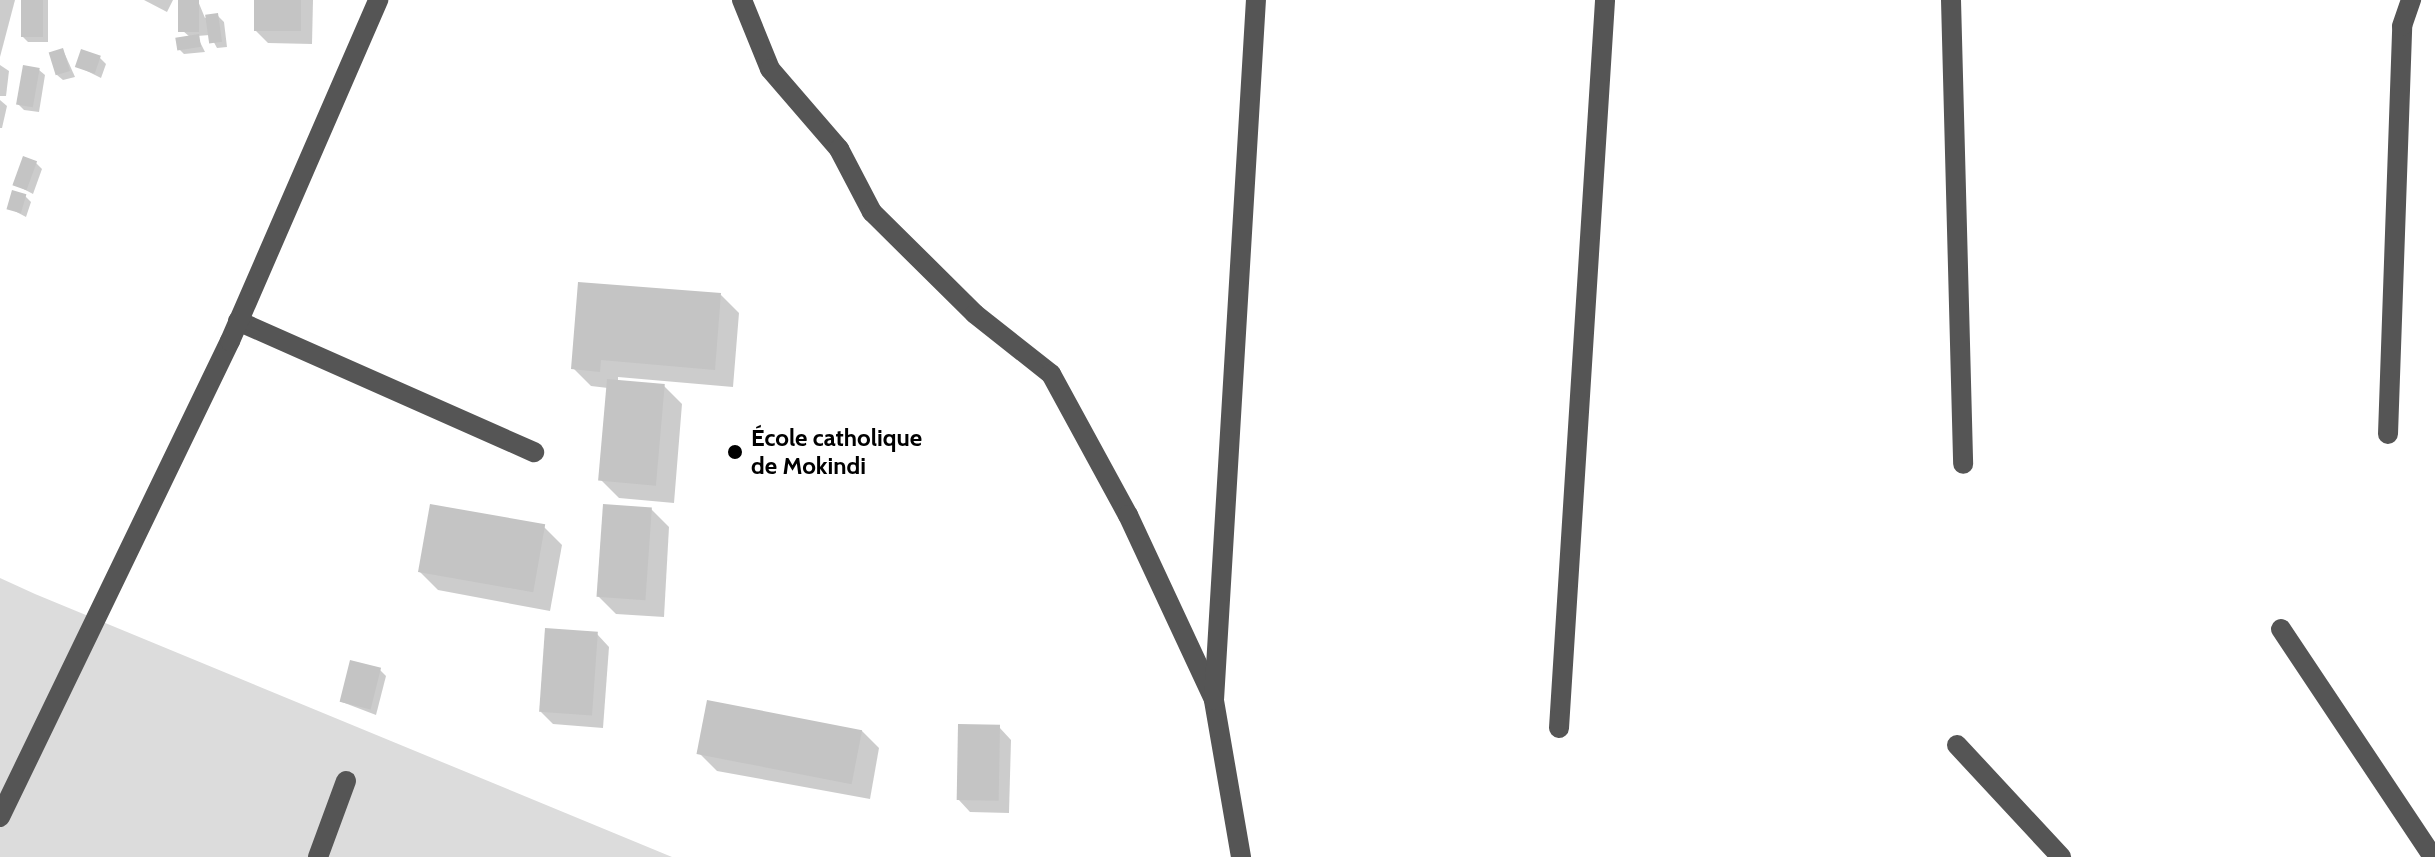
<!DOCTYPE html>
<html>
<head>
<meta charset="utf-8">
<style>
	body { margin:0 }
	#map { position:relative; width:2435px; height:857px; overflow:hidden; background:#fff; font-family:Cabin,sans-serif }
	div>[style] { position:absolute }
	.green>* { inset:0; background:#dcdcdc }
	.shadow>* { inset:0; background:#0003 }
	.building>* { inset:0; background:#c4c4c4; transform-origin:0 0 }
	.minor>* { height:20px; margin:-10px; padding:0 10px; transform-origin:10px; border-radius:10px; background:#555 }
	.dots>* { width:22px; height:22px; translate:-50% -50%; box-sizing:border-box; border:4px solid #fff; border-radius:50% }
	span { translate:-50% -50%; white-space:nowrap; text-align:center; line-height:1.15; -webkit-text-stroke:6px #fff; paint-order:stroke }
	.poi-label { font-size:24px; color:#000; font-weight:700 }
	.left { translate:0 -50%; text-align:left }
</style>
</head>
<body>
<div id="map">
	<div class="green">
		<i style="clip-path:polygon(0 578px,35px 594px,672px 857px,0 857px)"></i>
	</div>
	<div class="shadow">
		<i style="clip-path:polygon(0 0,15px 0,0 57px)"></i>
		<i style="clip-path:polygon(23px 0,48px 0,48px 42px,28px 42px,22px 36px)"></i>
		<i style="clip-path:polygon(144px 0,173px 0,167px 12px)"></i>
		<i style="clip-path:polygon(256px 0,313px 0,312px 44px,268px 43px,256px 31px)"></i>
		<i style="clip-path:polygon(198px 1px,205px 18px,218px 16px,224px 22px,227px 47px,217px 48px,210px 35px,197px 36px,205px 52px,184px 54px,178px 48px,190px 37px,183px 31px)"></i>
		<i style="clip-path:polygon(63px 50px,75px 77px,63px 80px,57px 75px)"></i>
		<i style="clip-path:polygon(100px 58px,106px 64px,101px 78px,77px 66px)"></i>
		<i style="clip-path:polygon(0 65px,9px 71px,6px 96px,0 96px)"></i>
		<i style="clip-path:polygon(39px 70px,45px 75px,39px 112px,24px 110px,18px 104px)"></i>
		<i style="clip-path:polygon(0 100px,7px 106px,2px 128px,0 128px)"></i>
		<i style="clip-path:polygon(36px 163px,42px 169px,33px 194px,16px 185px)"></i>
		<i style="clip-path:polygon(25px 196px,31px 202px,26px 217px,9px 208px)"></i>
		<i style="clip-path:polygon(721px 295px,739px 313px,733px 387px,618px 377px,618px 382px,664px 386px,682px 404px,674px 503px,619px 498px,601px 480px,608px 388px,591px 386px,573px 368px)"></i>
		<i style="clip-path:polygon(651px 509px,669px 527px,664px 617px,616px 614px,598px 596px)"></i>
		<i style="clip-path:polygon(544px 527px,562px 545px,550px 611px,438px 590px,420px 572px)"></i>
		<i style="clip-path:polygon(597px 634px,609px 647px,603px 728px,553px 724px,541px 712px)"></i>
		<i style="clip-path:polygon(380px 670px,386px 676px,376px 715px,342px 702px)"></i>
		<i style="clip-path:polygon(999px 727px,1011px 740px,1009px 813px,970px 812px,958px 799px)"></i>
		<i style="clip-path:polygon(861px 730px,879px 748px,870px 799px,717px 771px,699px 753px)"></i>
	</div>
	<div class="building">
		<i style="left:21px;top:0;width:22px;height:37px"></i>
		<i style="left:178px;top:0;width:21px;height:32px"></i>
		<i style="left:254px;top:0;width:47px;height:31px"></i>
		<i style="left:218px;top:13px;width:29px;height:13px;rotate:82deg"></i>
		<i style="left:199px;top:34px;width:13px;height:24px;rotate:81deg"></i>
		<i style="left:63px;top:48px;width:24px;height:15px;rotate:73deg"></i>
		<i style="left:81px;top:49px;width:21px;height:19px;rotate:19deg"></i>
		<i style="left:23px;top:65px;width:17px;height:40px;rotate:10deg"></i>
		<i style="left:23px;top:156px;width:15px;height:31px;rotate:20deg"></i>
		<i style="left:12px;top:190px;width:15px;height:20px;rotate:16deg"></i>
		<i style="clip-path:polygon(578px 282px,721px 293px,715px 370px,601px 360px,600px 372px,571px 369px)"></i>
		<i style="left:607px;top:379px;width:58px;height:102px;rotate:5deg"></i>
		<i style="left:430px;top:504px;width:117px;height:69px;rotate:10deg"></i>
		<i style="left:603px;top:504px;width:49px;height:93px;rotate:4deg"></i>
		<i style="left:545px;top:628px;width:53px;height:84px;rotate:4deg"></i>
		<i style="left:350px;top:660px;width:32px;height:43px;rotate:14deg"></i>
		<i style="left:707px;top:700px;width:158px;height:55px;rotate:11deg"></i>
		<i style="left:958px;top:724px;width:42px;height:76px;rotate:1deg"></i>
	</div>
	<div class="minor">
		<i style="left:742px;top:0;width:74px;rotate:67.9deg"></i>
		<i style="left:770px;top:69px;width:106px;rotate:49.2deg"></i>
		<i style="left:839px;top:149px;width:71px;rotate:62.4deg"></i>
		<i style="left:872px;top:212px;width:145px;rotate:44.7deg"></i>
		<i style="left:975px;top:314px;width:97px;rotate:38.3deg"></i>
		<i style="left:1051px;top:374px;width:161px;rotate:61.4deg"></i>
		<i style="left:1128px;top:515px;width:201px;rotate:65deg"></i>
		<i style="left:1951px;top:0;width:464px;rotate:88.5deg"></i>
		<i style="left:238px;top:321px;width:324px;rotate:23.9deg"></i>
		<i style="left:2388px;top:434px;width:408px;rotate:-88deg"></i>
		<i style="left:2402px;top:26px;width:28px;rotate:-71deg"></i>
		<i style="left:2281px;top:629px;width:274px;rotate:56.3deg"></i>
		<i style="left:1559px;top:728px;width:729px;rotate:-86.38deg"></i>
		<i style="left:1957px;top:745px;width:153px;rotate:47.1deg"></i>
		<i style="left:0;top:817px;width:529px;rotate:-64.21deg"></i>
		<i style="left:230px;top:341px;width:372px;rotate:-66.5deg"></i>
		<i style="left:318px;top:857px;width:81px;rotate:-69.8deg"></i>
		<i style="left:1241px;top:857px;width:159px;rotate:-99.8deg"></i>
		<i style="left:1214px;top:700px;width:701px;rotate:-86.57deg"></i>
	</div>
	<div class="dots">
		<i style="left:735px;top:452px;background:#000"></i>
	</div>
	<div class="poi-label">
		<span class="left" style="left:751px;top:452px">École catholique<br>de Mokindi</span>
	</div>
</div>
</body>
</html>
